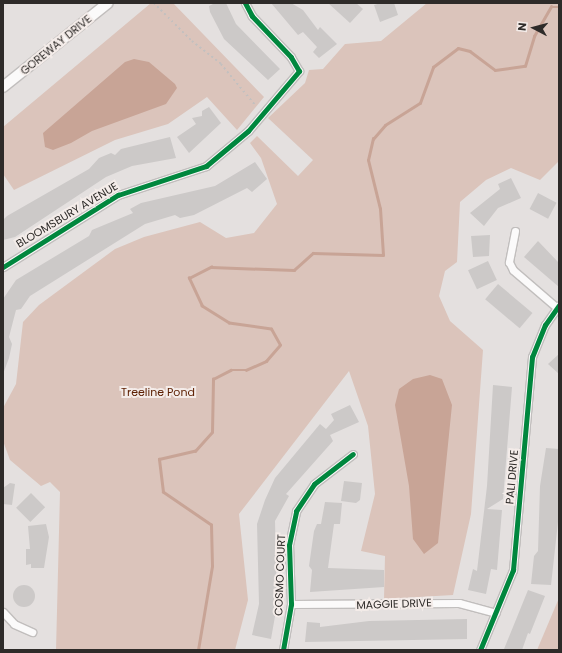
<!DOCTYPE html>
<html>
<head>
<meta charset="utf-8">
<style>
	body { margin:0 }
	#map { position:relative; width:562px; height:653px; overflow:hidden; background:#e4e0df; font-family:Poppins,sans-serif }
	div>[style] { position:absolute }
	.green>* { inset:0; background:#dbc4bb }
	.water>* { inset:0; background:#c8a496 }
	.stream>* { height:2.5px; margin:-1.25px; padding:0 1.25px; transform-origin:1.25px; border-radius:1.25px; background:#c8a496 }
	.building>* { inset:0; background:#ccc9c8; transform-origin:0 0 }
	.round { border-radius:50% }
	.path>* { height:1.5px; margin-top:-0.75px; transform-origin:0; background:repeating-linear-gradient(90deg,#c3c0bf 0 2px,transparent 0 5px) }
	.roads { filter:drop-shadow(1px 0 #c1bebd) drop-shadow(-1px 0 #c1bebd) drop-shadow(0 1px #c1bebd) drop-shadow(0 -1px #c1bebd) }
	.street>* { height:7px; margin:-3.5px; padding:0 3.5px; transform-origin:3.5px; border-radius:3.5px; background:#fbfafa }
	.secondary>* { height:10px; margin:-5px; padding:0 5px; transform-origin:5px; border-radius:5px; background:#fbfafa }
	.cycleway>* { height:5px; margin:-2.5px; padding:0 2.5px; transform-origin:2.5px; border-radius:2.5px; background:#00873e }
	span { translate:-50% -50%; white-space:nowrap; text-align:center; line-height:1.15; -webkit-text-stroke:4px #f4ece9; paint-order:stroke }
	.street-label { font-size:11px; color:#2e2b29 }
	.park-label { font-size:11px; color:#5d2003 }
	.frame { position:absolute; inset:0; border:4px solid #2e2b29; pointer-events:none }
	.north { position:absolute; left:514px; top:8px; width:40px; height:40px; -webkit-text-stroke:3px #f4ece9; paint-order:stroke; rotate:276deg; font-size:11px; font-weight:700; line-height:16px; text-align:center; color:#2e2b29 }
	.north::after { content:''; display:block; margin:auto; width:14px; height:18px; background:#2e2b29; clip-path:polygon(50% 0,100% 100%,50% 72%,0 100%) }
</style>
</head>
<body>
<div id="map">
	<div class="green">
		<i style="clip-path:polygon(151px 3px,173px 3px,264px 97px,237px 130px,207px 97px,168px 124px,115px 140px,14px 190px,3px 174px,3px 127px)"></i>
		<i style="clip-path:polygon(427px 3px,559px 3px,559px 161px,540px 180px,511px 168px,486px 180px,460px 202px,457px 262px,445px 271px,439px 296px,450px 321px,483px 350px,471px 514px,453px 595px,384px 599px,385px 556px,361px 551px,375px 494px,368px 426px,349px 371px,239px 514px,248px 600px,235px 650px,56px 650px,60px 492px,50px 482px,41px 486px,10px 460px,3px 441px,3px 408px,16px 384px,23px 322px,39px 305px,115px 249px,144px 237px,200px 222px,226px 238px,254px 233px,277px 204px,261px 158px,250px 143px,257px 136px,298px 176px,313px 160px,268px 118px,305px 83px,309px 70px,323px 69px,345px 44px,381px 41px)"></i>
		<i style="clip-path:polygon(559px 598px,559px 650px,537px 650px)"></i>
	</div>
	<div class="water">
		<i style="clip-path:polygon(134px 59px,149px 62px,175px 84px,177px 88px,166px 104px,92px 131px,71px 143px,53px 150px,45px 147px,43px 133px,125px 62px)"></i>
		<i style="clip-path:polygon(430px 375px,442px 379px,452px 405px,438px 543px,424px 554px,413px 539px,409px 486px,395px 405px,399px 389px,413px 379px)"></i>
	</div>
	<div class="stream">
		<i style="left:198px;top:650px;width:85px;rotate:-80.5deg"></i>
		<i style="left:212px;top:566px;width:41px;rotate:-91.4deg"></i>
		<i style="left:211px;top:525px;width:58px;rotate:-145.5deg"></i>
		<i style="left:163px;top:492px;width:33px;rotate:-97deg"></i>
		<i style="left:159px;top:459px;width:37px;rotate:-13deg"></i>
		<i style="left:195px;top:451px;width:25px;rotate:-48deg"></i>
		<i style="left:212px;top:432px;width:53px;rotate:-88.9deg"></i>
		<i style="left:213px;top:379px;width:20px;rotate:-27deg"></i>
		<i style="left:231px;top:370px;width:15px"></i>
		<i style="left:246px;top:370px;width:22px;rotate:-24deg"></i>
		<i style="left:266px;top:361px;width:21px;rotate:-49deg"></i>
		<i style="left:280px;top:345px;width:18px;rotate:-119deg"></i>
		<i style="left:271px;top:329px;width:42px;rotate:-171.9deg"></i>
		<i style="left:229px;top:323px;width:32px;rotate:-148deg"></i>
		<i style="left:202px;top:306px;width:31px;rotate:-115deg"></i>
		<i style="left:189px;top:278px;width:25px;rotate:-27deg"></i>
		<i style="left:211px;top:267px;width:83px;rotate:2.1deg"></i>
		<i style="left:294px;top:270px;width:25px;rotate:-42deg"></i>
		<i style="left:313px;top:253px;width:70px;rotate:1.6deg"></i>
		<i style="left:383px;top:255px;width:46px;rotate:-93.7deg"></i>
		<i style="left:380px;top:209px;width:50px;rotate:-103.8deg"></i>
		<i style="left:368px;top:160px;width:22px;rotate:-77deg"></i>
		<i style="left:373px;top:139px;width:18px;rotate:-49deg"></i>
		<i style="left:385px;top:125px;width:41px;rotate:-32.2deg"></i>
		<i style="left:420px;top:103px;width:38px;rotate:-70deg"></i>
		<i style="left:433px;top:67px;width:31px;rotate:-37deg"></i>
		<i style="left:458px;top:48px;width:12px;rotate:14deg"></i>
		<i style="left:470px;top:51px;width:31px;rotate:37deg"></i>
		<i style="left:495px;top:70px;width:30px;rotate:-8deg"></i>
		<i style="left:525px;top:66px;width:31px;rotate:-73deg"></i>
		<i style="left:534px;top:36px;width:34px;rotate:-60deg"></i>
		<i style="left:551px;top:7px;width:8px"></i>
	</div>
	<div class="building">
		<i style="clip-path:polygon(215px 3px,226px 3px,236px 24px,280px 69px,268px 80px,224px 39px,210px 12px,209px 6px)"></i>
		<i style="clip-path:polygon(271px 3px,291px 3px,303px 10px,318px 30px,320px 27px,337px 44px,319px 58px,313px 52px,317px 47px,303px 32px,298px 35px)"></i>
		<i style="clip-path:polygon(328px 3px,356px 3px,363px 9px,350px 23px)"></i>
		<i style="clip-path:polygon(381px 3px,394px 3px,398px 15px,380px 22px,374px 5px)"></i>
		<i style="clip-path:polygon(209px 107px,221px 123px,189px 153px,177px 137px,196px 124px,192px 118px,202px 116px,202px 111px)"></i>
		<i style="clip-path:polygon(170px 137px,176px 158px,132px 166px,106px 177px,15px 237px,3px 240px,3px 220px,7px 216px,89px 169px,99px 158px,111px 153px,115px 155px,121px 149px)"></i>
		<i style="clip-path:polygon(255px 162px,267px 179px,252px 192px,247px 188px,194px 215px,180px 218px,175px 215px,145px 224px,30px 296px,21px 309px,16px 310px,9px 337px,12px 344px,9px 358px,3px 374px,3px 299px,16px 280px,89px 236px,92px 230px,133px 213px,130px 209px,141px 203px,215px 186px)"></i>
		<i style="clip-path:polygon(511px 178px,521px 198px,498px 208px,484px 226px,470px 213px,500px 189px,498px 184px)"></i>
		<i style="left:538px;top:193px;width:21px;height:18px;rotate:28deg"></i>
		<i style="clip-path:polygon(490px 235px,489px 256px,473px 257px,471px 236px)"></i>
		<i style="clip-path:polygon(538px 241px,559px 263px,559px 287px,524px 257px)"></i>
		<i style="left:488px;top:261px;width:21px;height:22px;rotate:65deg"></i>
		<i style="left:498px;top:284px;width:45px;height:20px;rotate:40deg"></i>
		<i style="clip-path:polygon(559px 354px,559px 374px,548px 364px)"></i>
		<i style="clip-path:polygon(493px 385px,512px 387px,503px 499px,487px 509px,502px 510px,497px 570px,491px 569px,486px 594px,468px 590px,473px 569px,477px 571px,487px 486px)"></i>
		<i style="clip-path:polygon(350px 405px,359px 422px,330px 435px,333px 441px,286px 494px,289px 496px,275px 521px,277px 605px,271px 639px,252px 635px,259px 604px,257px 524px,265px 500px,275px 478px,320px 424px,326px 429px,334px 420px,331px 414px)"></i>
		<i style="clip-path:polygon(546px 448px,559px 449px,558px 522px,551px 585px,531px 584px,534px 556px,538px 551px,540px 486px)"></i>
		<i style="clip-path:polygon(344px 481px,362px 483px,360px 500px,356px 503px,341px 501px)"></i>
		<i style="clip-path:polygon(10px 483px,15px 484px,12px 505px,3px 504px,3px 488px)"></i>
		<i style="left:31px;top:493px;width:20px;height:21px;rotate:45deg"></i>
		<i style="clip-path:polygon(325px 502px,342px 503px,340px 524px,334px 524px,328px 568px,384px 570px,384px 587px,310px 592px,312px 570px,309px 566px,314px 531px,317px 524px,321px 524px)"></i>
		<i style="clip-path:polygon(46px 524px,49px 537px,44px 568px,31px 568px,31px 564px,26px 565px,26px 549px,30px 549px,28px 526px)"></i>
		<i class="round" style="left:13px;top:585px;width:22px;height:22px"></i>
		<i style="clip-path:polygon(528px 590px,545px 596px,530px 634px,528px 633px,522px 650px,504px 649px)"></i>
		<i style="clip-path:polygon(467px 619px,467px 639px,305px 642px,307px 622px,320px 623px,320px 627px,369px 621px)"></i>
	</div>
	<div class="path">
		<i style="left:154px;top:3px;width:54px;rotate:45deg"></i>
		<i style="left:192px;top:41px;width:37px;rotate:38deg"></i>
		<i style="left:221px;top:64px;width:55px;rotate:50.2deg"></i>
	</div>
	<div class="roads">
		<div class="street">
			<i style="left:515px;top:231px;width:32px;rotate:101deg"></i>
			<i style="left:509px;top:262px;width:9px;rotate:63deg"></i>
			<i style="left:513px;top:270px;width:57px;rotate:40.7deg"></i>
			<i style="left:3px;top:267px;width:136px;rotate:-32.1deg"></i>
			<i style="left:118px;top:195px;width:93px;rotate:-18.2deg"></i>
			<i style="left:206px;top:166px;width:55px;rotate:-39.8deg"></i>
			<i style="left:248px;top:131px;width:79px;rotate:-49.6deg"></i>
			<i style="left:299px;top:71px;width:16px;rotate:-120deg"></i>
			<i style="left:291px;top:57px;width:57px;rotate:-133.6deg"></i>
			<i style="left:252px;top:16px;width:15px;rotate:-118deg"></i>
			<i style="left:291px;top:604px;width:168px;rotate:-0.3deg"></i>
			<i style="left:459px;top:603px;width:38px;rotate:15deg"></i>
			<i style="left:3px;top:612px;width:16px;rotate:47deg"></i>
			<i style="left:14px;top:624px;width:20px;rotate:24deg"></i>
			<i style="left:283px;top:650px;width:47px;rotate:-80.1deg"></i>
			<i style="left:291px;top:604px;width:59px;rotate:-91.9deg"></i>
			<i style="left:289px;top:545px;width:35px;rotate:-78deg"></i>
			<i style="left:296px;top:511px;width:32px;rotate:-56deg"></i>
			<i style="left:314px;top:484px;width:49px;rotate:-37.6deg"></i>
			<i style="left:480px;top:650px;width:87px;rotate:-67.6deg"></i>
			<i style="left:513px;top:570px;width:214px;rotate:-84.9deg"></i>
			<i style="left:532px;top:357px;width:35px;rotate:-68deg"></i>
			<i style="left:545px;top:325px;width:24px;rotate:-55deg"></i>
		</div>
		<div class="secondary">
			<i style="left:3px;top:87px;width:134px;rotate:-38.7deg"></i>
		</div>
	</div>
	<div class="cycleway">
		<i style="left:3px;top:267px;width:136px;rotate:-32.1deg"></i>
		<i style="left:118px;top:195px;width:93px;rotate:-18.2deg"></i>
		<i style="left:206px;top:166px;width:55px;rotate:-39.8deg"></i>
		<i style="left:248px;top:131px;width:79px;rotate:-49.6deg"></i>
		<i style="left:299px;top:71px;width:16px;rotate:-120deg"></i>
		<i style="left:291px;top:57px;width:57px;rotate:-133.6deg"></i>
		<i style="left:252px;top:16px;width:15px;rotate:-118deg"></i>
		<i style="left:283px;top:650px;width:47px;rotate:-80.1deg"></i>
		<i style="left:291px;top:604px;width:59px;rotate:-91.9deg"></i>
		<i style="left:289px;top:545px;width:35px;rotate:-78deg"></i>
		<i style="left:296px;top:511px;width:32px;rotate:-56deg"></i>
		<i style="left:314px;top:484px;width:49px;rotate:-37.6deg"></i>
		<i style="left:480px;top:650px;width:87px;rotate:-67.6deg"></i>
		<i style="left:513px;top:570px;width:214px;rotate:-84.9deg"></i>
		<i style="left:532px;top:357px;width:35px;rotate:-68deg"></i>
		<i style="left:545px;top:325px;width:24px;rotate:-55deg"></i>
	</div>
	<div class="street-label">
		<span style="left:56px;top:45px;rotate:-39deg">GOREWAY DRIVE</span>
		<span style="left:67px;top:215px;rotate:-31deg">BLOOMSBURY AVENUE</span>
		<span style="left:512px;top:477px;rotate:-85deg">PALI DRIVE</span>
		<span style="left:280px;top:575px;rotate:-88deg">COSMO COURT</span>
		<span style="left:394px;top:604px;rotate:-2deg">MAGGIE DRIVE</span>
	</div>
	<div class="park-label">
		<span style="left:158px;top:392px">Treeline Pond</span>
	</div>
	<div class="frame"></div>
	<div class="north">N</div>
</div>
</body>
</html>
